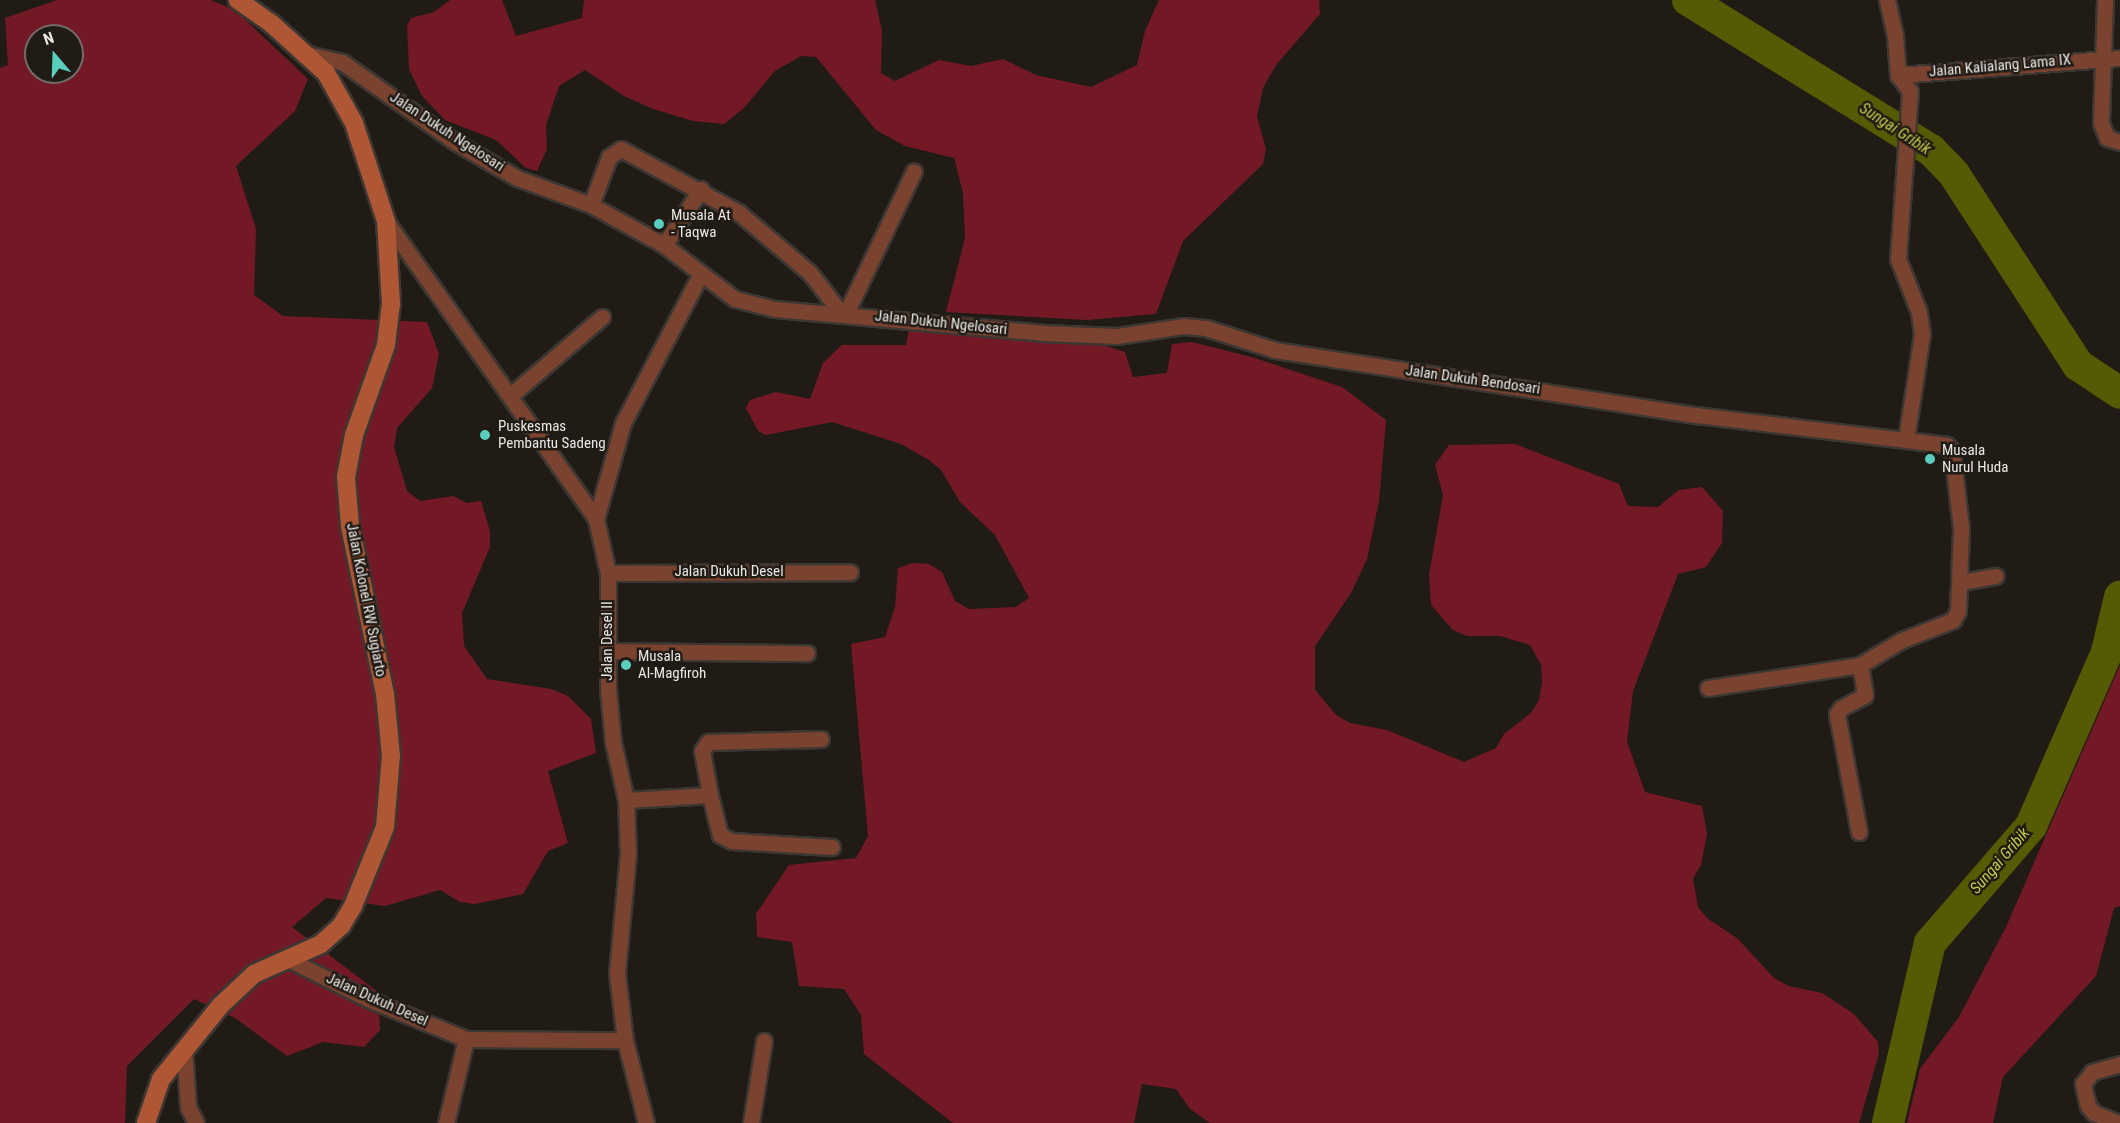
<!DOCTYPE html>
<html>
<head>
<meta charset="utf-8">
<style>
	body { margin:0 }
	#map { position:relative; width:2120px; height:1123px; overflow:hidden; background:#211b16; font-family:"Roboto Condensed",sans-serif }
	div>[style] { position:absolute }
	.forest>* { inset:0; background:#731926 }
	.river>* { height:32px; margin:-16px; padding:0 16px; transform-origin:16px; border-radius:16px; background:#575a04 }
	.roads { filter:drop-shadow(2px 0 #3d3733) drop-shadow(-2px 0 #3d3733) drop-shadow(0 2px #3d3733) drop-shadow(0 -2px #3d3733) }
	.street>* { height:15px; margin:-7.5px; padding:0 7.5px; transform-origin:7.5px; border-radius:7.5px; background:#7a432f }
	.secondary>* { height:18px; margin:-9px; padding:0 9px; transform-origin:9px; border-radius:9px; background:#af5735 }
	.dots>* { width:16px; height:16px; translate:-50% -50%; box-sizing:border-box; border:3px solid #211b16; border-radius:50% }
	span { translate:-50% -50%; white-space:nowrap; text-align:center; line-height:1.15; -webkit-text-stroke:5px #211b16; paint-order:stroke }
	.street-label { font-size:15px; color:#eae6e2 }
	.poi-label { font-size:15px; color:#eae6e2 }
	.left { translate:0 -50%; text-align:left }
	.water-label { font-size:16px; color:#c3c944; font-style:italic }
	.north { position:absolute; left:24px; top:24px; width:60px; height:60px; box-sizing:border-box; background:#211b16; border:2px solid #716c68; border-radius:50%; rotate:341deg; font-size:16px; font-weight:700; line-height:24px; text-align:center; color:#eae6e2 }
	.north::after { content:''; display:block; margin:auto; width:21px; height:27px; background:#5acebd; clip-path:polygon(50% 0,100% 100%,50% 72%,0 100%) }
</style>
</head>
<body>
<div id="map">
	<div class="forest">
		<i style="clip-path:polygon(evenodd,57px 0,211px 0,235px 10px,308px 79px,295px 111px,236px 166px,256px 229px,254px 295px,283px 316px,427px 322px,439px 354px,432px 388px,397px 428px,394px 447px,407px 491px,420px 501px,453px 496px,467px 503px,481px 501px,490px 531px,490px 547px,462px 613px,464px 646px,487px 679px,551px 689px,568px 696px,591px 719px,596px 753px,548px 771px,568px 843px,548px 851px,523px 894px,475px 904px,460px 902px,440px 890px,385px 906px,326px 898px,292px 927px,378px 992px,380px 1030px,364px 1047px,323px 1042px,287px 1056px,235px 1018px,194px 999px,127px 1066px,125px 1123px,0 1123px,0 68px,8px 65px,5px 18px,57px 0,36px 36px,72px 36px,72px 72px,36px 72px,36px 36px)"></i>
		<i style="clip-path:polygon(450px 0,502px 0,516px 36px,582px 18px,584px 0,875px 0,882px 31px,881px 73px,895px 81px,939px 60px,971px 66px,1003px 59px,1036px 75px,1091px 87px,1137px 65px,1145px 31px,1159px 0,1319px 0,1320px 14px,1276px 65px,1263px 88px,1257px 117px,1266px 149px,1263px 164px,1183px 241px,1156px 314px,1087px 320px,946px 312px,965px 238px,963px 193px,954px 158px,905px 146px,876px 130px,816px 57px,801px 56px,775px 71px,744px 108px,724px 124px,693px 121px,653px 109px,624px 96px,585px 70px,559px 86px,546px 125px,547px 149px,537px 171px,526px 168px,496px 140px,445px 120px,422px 96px,409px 69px,407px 26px,411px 18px,434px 12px)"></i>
		<i style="clip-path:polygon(909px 329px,1106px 346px,1125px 352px,1133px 377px,1167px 373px,1172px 344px,1192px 342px,1255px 358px,1342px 387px,1386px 420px,1379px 501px,1367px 559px,1351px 593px,1315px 646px,1315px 690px,1336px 715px,1350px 723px,1387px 730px,1464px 762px,1496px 748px,1504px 734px,1531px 713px,1539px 700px,1542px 682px,1541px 665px,1530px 645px,1500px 636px,1467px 636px,1453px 630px,1431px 605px,1429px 575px,1443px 495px,1435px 465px,1449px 445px,1515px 444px,1619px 484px,1628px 506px,1658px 507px,1679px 490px,1702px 487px,1723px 511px,1722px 543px,1706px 567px,1678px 574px,1633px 691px,1627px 742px,1645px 792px,1702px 806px,1707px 834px,1701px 865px,1693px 879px,1698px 907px,1708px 919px,1737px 938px,1774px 978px,1789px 986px,1822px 993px,1854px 1014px,1878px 1042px,1879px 1053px,1859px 1123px,1210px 1123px,1190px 1109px,1176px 1089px,1142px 1084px,1134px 1123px,953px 1123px,864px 1054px,861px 1015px,844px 989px,799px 986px,792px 942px,757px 937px,756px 914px,789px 865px,856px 858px,868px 836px,851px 644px,885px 637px,895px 607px,898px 568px,913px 563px,929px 564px,942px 572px,955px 601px,969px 609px,1016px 607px,1029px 598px,995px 535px,960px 502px,941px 470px,929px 460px,901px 444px,832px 422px,766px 435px,758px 431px,746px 408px,750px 400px,776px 392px,810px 399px,823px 363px,842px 345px,906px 345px)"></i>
		<i style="clip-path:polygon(2120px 665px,2120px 906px,2114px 908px,2096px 976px,2003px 1077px,1993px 1123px,1907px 1123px,1920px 1069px,1959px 1017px,2006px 927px)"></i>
	</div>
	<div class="river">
		<i style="left:1688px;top:0;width:286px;rotate:31.7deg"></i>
		<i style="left:1931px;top:150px;width:33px;rotate:46deg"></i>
		<i style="left:1954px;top:174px;width:228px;rotate:57deg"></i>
		<i style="left:2078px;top:365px;width:50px;rotate:33.7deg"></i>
		<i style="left:1888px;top:1123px;width:185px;rotate:-76.9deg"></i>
		<i style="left:1930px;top:943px;width:155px;rotate:-49.2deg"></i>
		<i style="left:2031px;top:826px;width:190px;rotate:-66.4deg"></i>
		<i style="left:2107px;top:652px;width:57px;rotate:-76.7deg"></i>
	</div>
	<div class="roads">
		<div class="street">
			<i style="left:2105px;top:0;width:123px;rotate:91.9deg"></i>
			<i style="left:2101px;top:123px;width:16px;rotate:68deg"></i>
			<i style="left:2107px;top:138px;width:14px;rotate:17deg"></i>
			<i style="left:307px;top:54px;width:36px;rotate:13deg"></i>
			<i style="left:342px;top:62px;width:141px;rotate:35.2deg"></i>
			<i style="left:457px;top:143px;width:69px;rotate:30.3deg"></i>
			<i style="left:517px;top:178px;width:79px;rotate:20deg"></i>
			<i style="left:591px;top:205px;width:83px;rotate:28.7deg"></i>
			<i style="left:664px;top:245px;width:89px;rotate:37.3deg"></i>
			<i style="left:735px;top:299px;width:41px;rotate:14deg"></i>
			<i style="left:775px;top:309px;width:268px;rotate:5.1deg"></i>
			<i style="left:1042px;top:333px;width:75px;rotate:2.3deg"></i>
			<i style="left:1117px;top:336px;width:68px;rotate:-8.5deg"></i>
			<i style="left:1184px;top:326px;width:22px;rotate:5deg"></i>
			<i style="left:1206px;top:328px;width:72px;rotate:17.7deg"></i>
			<i style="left:1275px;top:350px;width:426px;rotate:8.8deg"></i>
			<i style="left:1696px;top:415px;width:211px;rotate:6.8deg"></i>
			<i style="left:1906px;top:440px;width:107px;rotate:-81.4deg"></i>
			<i style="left:1922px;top:334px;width:22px;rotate:-98deg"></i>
			<i style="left:1919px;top:312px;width:57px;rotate:-111.6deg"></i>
			<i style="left:1898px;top:259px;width:168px;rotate:-85.9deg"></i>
			<i style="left:1910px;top:91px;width:20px;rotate:-127deg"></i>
			<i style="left:1898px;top:75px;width:40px;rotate:-94.3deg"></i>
			<i style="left:1895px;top:35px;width:36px;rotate:-103deg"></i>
			<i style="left:1898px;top:75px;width:223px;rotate:-4.4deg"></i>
			<i style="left:591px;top:205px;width:51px;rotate:-69.4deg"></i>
			<i style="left:609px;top:157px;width:14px;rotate:-34deg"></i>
			<i style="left:621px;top:149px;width:133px;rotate:28.3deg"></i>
			<i style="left:738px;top:212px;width:94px;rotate:40.3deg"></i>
			<i style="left:810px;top:273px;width:51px;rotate:52.2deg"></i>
			<i style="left:386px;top:221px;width:365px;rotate:54.8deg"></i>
			<i style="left:596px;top:519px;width:55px;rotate:77.5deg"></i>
			<i style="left:608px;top:573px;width:116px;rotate:90deg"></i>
			<i style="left:608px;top:689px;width:53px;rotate:84.6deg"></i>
			<i style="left:613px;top:742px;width:59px;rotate:77.4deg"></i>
			<i style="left:626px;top:800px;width:54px;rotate:87.9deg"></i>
			<i style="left:628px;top:854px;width:120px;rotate:95.3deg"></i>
			<i style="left:617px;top:973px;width:67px;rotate:83.2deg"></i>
			<i style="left:625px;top:1040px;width:86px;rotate:75.8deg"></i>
			<i style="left:664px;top:245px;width:67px;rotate:-56.5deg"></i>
			<i style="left:846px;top:313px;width:157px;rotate:-64.4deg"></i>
			<i style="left:511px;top:395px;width:120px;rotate:-40.6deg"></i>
			<i style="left:596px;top:519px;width:100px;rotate:-74.3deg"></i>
			<i style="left:623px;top:423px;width:167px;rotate:-62.5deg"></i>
			<i style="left:608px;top:573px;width:242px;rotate:-0.2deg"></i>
			<i style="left:1961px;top:582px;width:35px;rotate:-10deg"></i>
			<i style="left:608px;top:651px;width:199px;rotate:0.6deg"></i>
			<i style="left:1708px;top:688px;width:154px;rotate:-8.6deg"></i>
			<i style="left:710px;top:795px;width:45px;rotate:-100.3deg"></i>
			<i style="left:702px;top:751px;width:11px;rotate:-56deg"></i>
			<i style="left:708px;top:742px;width:113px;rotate:-1.5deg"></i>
			<i style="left:626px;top:800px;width:84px;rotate:-3.4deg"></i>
			<i style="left:710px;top:795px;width:41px;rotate:76deg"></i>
			<i style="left:720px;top:835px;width:13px;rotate:27deg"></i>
			<i style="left:732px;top:841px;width:100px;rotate:3.4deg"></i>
			<i style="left:1859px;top:832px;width:120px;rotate:-100.6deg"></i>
			<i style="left:1837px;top:714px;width:7px;rotate:-56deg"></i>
			<i style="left:1841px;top:708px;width:27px;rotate:-28deg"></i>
			<i style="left:1865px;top:695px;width:30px;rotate:-99deg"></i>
			<i style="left:1860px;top:665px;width:49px;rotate:-30.8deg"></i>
			<i style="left:1902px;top:640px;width:55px;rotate:-21.4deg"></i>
			<i style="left:1953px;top:620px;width:10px;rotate:-61deg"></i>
			<i style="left:1958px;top:611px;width:83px;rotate:-87.9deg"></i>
			<i style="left:1961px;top:528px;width:78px;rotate:-96.7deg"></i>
			<i style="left:1952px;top:451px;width:8px;rotate:-130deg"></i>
			<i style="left:1947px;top:445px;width:41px;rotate:-173deg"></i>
			<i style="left:288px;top:959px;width:89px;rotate:26.6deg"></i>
			<i style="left:368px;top:999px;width:106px;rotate:22.2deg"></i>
			<i style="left:466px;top:1039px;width:159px;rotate:0.4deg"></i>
			<i style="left:184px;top:1048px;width:59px;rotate:86.1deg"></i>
			<i style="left:188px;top:1107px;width:18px;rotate:63deg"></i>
			<i style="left:446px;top:1123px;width:86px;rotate:-76.6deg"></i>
			<i style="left:751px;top:1123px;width:83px;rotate:-81deg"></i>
			<i style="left:2118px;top:1123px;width:26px;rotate:-157deg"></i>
			<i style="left:2094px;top:1113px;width:9px;rotate:-131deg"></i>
			<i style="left:2088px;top:1106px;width:23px;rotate:-103deg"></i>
			<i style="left:2083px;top:1084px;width:15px;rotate:-53deg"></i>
			<i style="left:2092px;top:1072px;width:29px;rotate:-16deg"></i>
		</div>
		<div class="secondary">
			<i style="left:146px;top:1123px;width:46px;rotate:-71.2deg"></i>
			<i style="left:161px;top:1079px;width:95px;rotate:-51deg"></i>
			<i style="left:221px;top:1005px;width:45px;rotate:-43.2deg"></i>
			<i style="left:254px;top:974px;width:73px;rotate:-24.1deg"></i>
			<i style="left:321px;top:944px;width:27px;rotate:-42deg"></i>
			<i style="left:341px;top:926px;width:23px;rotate:-59deg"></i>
			<i style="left:353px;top:906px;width:85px;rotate:-67.9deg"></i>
			<i style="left:385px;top:827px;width:71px;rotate:-85.2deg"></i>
			<i style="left:391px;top:756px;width:62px;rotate:-95.5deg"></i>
			<i style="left:385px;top:694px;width:172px;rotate:-101.8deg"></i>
			<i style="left:350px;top:526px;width:49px;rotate:-94.7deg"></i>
			<i style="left:346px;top:477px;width:43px;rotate:-79.2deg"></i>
			<i style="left:354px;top:435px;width:96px;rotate:-70.4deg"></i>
			<i style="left:386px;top:345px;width:42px;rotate:-83.2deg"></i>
			<i style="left:391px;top:303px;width:82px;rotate:-93.5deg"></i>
			<i style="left:386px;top:221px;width:103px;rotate:-108.1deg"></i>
			<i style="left:354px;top:123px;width:57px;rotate:-119.2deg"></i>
			<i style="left:326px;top:73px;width:73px;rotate:-137.8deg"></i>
			<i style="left:272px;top:24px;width:42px;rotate:-144.8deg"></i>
		</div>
	</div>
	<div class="dots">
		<i style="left:659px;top:224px;background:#5acebd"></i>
		<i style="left:485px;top:435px;background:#5acebd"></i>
		<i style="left:1930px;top:459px;background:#5acebd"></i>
		<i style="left:626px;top:665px;background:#5acebd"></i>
	</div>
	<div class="street-label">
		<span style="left:2000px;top:66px;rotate:-5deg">Jalan Kalialang Lama IX</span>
		<span style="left:447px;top:132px;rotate:33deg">Jalan Dukuh Ngelosari</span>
		<span style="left:941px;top:323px;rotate:6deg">Jalan Dukuh Ngelosari</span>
		<span style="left:1473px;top:380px;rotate:8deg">Jalan Dukuh Bendosari</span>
		<span style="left:729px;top:572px">Jalan Dukuh Desel</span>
		<span style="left:366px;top:600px;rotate:79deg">Jalan Kolonel RW Sugiarto</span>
		<span style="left:608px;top:641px;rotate:-90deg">Jalan Desel II</span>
		<span style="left:377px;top:1000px;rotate:24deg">Jalan Dukuh Desel</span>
	</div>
	<div class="poi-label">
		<span class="left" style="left:671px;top:224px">Musala At<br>- Taqwa</span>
		<span class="left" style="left:498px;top:435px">Puskesmas<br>Pembantu Sadeng</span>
		<span class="left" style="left:1942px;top:459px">Musala<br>Nurul Huda</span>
		<span class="left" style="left:638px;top:665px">Musala<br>Al-Magfiroh</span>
	</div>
	<div class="water-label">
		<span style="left:1895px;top:129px;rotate:33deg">Sungai Gribik</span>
		<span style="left:2000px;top:861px;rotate:-49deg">Sungai Gribik</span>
	</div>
	<div class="north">N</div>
</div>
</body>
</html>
